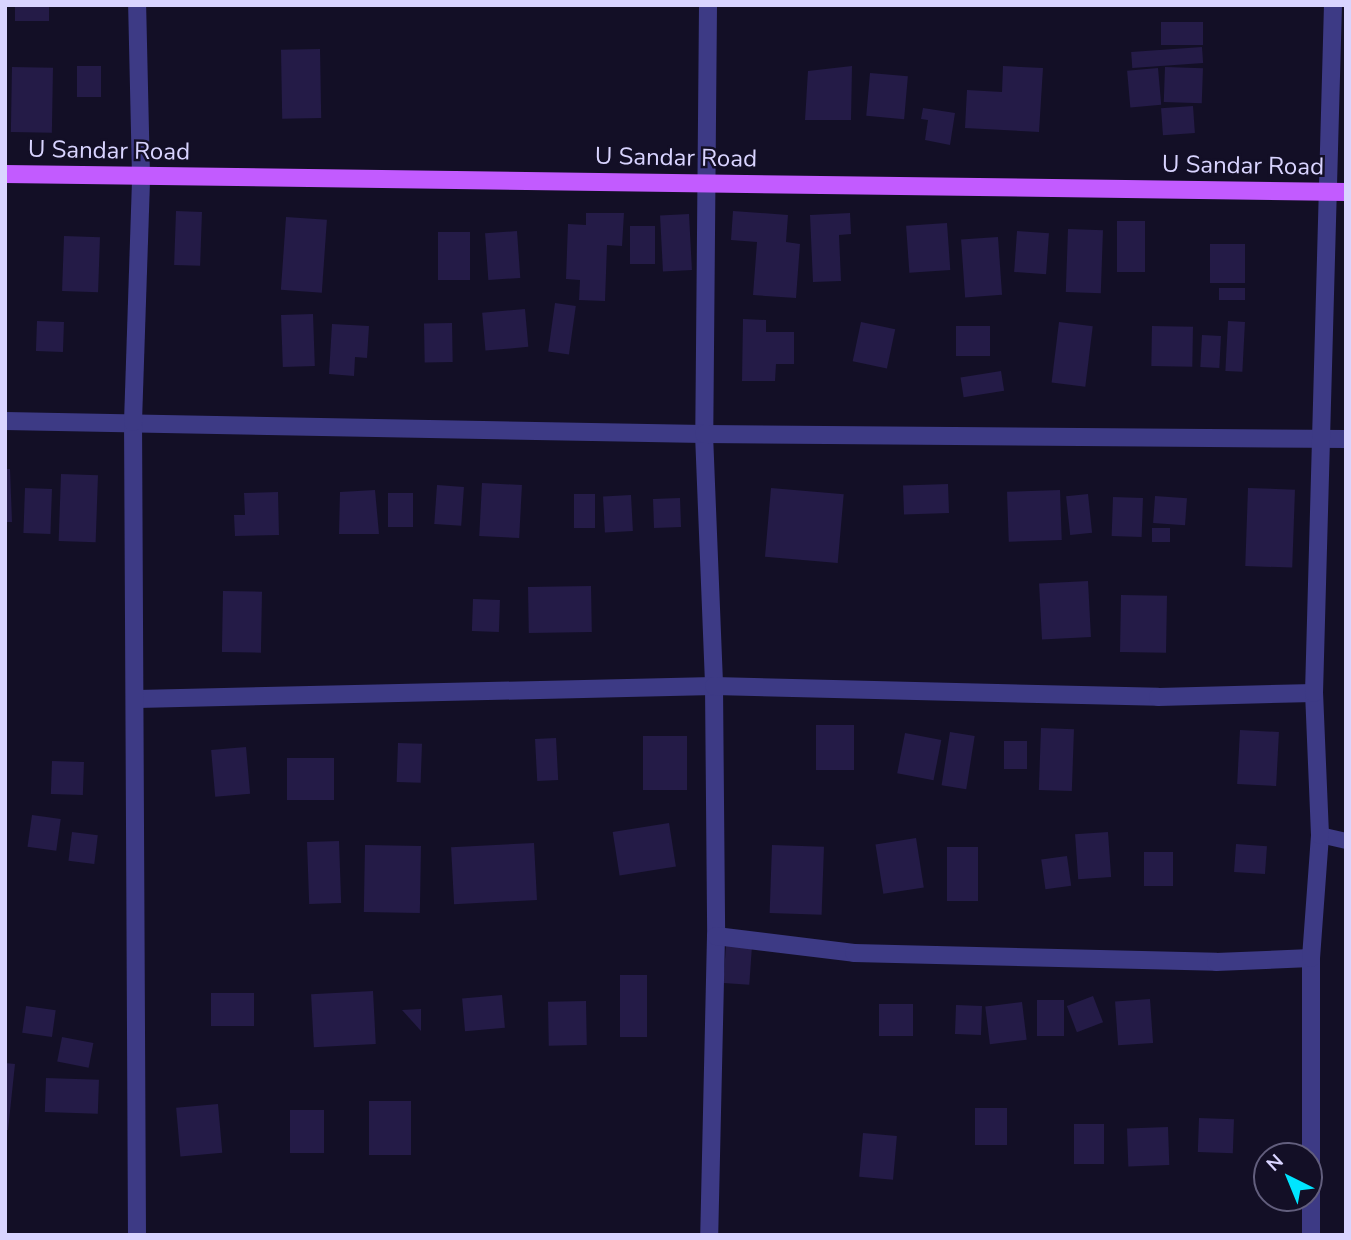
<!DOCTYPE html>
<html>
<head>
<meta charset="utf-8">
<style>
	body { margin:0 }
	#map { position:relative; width:1351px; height:1240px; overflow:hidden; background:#130f26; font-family:"Nunito Sans",sans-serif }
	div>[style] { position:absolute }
	.building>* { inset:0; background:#241b47; transform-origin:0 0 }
	.lane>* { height:16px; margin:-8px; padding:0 8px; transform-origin:8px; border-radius:8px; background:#3d3a85 }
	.street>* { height:18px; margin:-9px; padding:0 9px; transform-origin:9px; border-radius:9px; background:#3d3a85 }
	.primary>* { height:18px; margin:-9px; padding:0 9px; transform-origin:9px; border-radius:9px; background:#c25bff }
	span { translate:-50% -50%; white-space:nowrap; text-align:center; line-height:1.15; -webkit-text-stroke:5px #130f26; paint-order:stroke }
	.street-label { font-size:24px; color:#d9d4ff }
	.frame { position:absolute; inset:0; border:7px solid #d9d4ff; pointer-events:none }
	.north { position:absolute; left:1253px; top:1142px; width:70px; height:70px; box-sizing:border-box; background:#130f26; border:2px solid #625e7d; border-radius:50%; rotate:317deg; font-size:19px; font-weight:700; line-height:28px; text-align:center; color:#d9d4ff }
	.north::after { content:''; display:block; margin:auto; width:24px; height:32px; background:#00e5ff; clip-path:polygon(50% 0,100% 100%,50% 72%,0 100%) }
</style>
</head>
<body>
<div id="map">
	<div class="building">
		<i style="left:15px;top:5px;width:34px;height:16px"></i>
		<i style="left:1161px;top:22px;width:42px;height:23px"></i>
		<i style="left:1202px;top:47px;width:16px;height:71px;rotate:86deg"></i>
		<i style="left:320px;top:49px;width:69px;height:39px;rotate:89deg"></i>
		<i style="left:77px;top:66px;width:24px;height:31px"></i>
		<i style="clip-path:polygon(852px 66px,851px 120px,805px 120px,808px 71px)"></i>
		<i style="clip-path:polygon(1003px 66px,1043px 68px,1039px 132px,965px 128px,967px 90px,1002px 92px)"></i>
		<i style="left:12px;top:67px;width:41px;height:65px;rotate:1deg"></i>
		<i style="left:1165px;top:67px;width:38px;height:35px;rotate:2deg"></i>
		<i style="left:1158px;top:68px;width:37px;height:31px;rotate:85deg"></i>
		<i style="left:870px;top:73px;width:38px;height:43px;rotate:5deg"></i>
		<i style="left:1193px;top:106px;width:27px;height:32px;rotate:86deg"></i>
		<i style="clip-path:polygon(923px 108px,955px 113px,950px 145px,925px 140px,928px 120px,921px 119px)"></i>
		<i style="left:176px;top:211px;width:26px;height:54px;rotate:2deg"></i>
		<i style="clip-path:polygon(733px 211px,788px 215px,786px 242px,800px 244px,796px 298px,753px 295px,757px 242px,731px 240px)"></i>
		<i style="clip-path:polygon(586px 213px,624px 213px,622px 246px,607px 245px,605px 301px,579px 300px,580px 280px,566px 279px,568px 224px,586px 225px)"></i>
		<i style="clip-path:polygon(850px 213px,851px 234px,839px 235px,841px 281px,813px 282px,810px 215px)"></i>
		<i style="left:689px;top:214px;width:56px;height:29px;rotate:87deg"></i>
		<i style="left:286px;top:217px;width:41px;height:73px;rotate:4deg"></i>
		<i style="left:1117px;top:221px;width:28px;height:51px"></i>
		<i style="left:947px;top:223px;width:47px;height:41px;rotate:86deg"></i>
		<i style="left:630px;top:226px;width:25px;height:38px"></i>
		<i style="left:1068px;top:229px;width:35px;height:63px;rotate:2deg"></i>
		<i style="left:517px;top:231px;width:47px;height:32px;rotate:86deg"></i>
		<i style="left:1017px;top:231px;width:32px;height:41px;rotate:4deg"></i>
		<i style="left:438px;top:232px;width:32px;height:48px"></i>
		<i style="left:64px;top:236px;width:36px;height:55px;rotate:2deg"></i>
		<i style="left:998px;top:237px;width:58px;height:37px;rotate:86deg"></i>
		<i style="left:1210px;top:244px;width:35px;height:39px"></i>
		<i style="left:1219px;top:288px;width:26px;height:12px"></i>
		<i style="left:555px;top:303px;width:21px;height:49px;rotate:8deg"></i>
		<i style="left:525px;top:309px;width:38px;height:43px;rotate:85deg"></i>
		<i style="left:313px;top:314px;width:52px;height:32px;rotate:88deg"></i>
		<i style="clip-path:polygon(743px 319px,766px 320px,766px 332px,794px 332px,794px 364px,776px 364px,775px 381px,742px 381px)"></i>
		<i style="left:37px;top:321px;width:27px;height:30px;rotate:2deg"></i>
		<i style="left:1228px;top:321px;width:17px;height:50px;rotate:3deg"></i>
		<i style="left:861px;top:322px;width:35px;height:40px;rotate:12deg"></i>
		<i style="left:1059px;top:322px;width:34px;height:61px;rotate:7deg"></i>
		<i style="left:452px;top:323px;width:39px;height:28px;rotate:89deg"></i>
		<i style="clip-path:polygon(332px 324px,369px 326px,367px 358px,355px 357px,354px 376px,329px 374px)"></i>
		<i style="left:956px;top:326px;width:34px;height:30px"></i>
		<i style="left:1152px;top:326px;width:41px;height:40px;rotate:1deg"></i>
		<i style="left:1202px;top:335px;width:19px;height:32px;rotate:3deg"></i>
		<i style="left:1001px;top:371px;width:20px;height:41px;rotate:81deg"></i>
		<i style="clip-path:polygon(5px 469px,10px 469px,12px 522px,5px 522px)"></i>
		<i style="left:61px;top:474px;width:37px;height:67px;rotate:2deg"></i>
		<i style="left:482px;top:483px;width:40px;height:53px;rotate:3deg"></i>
		<i style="left:948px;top:484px;width:29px;height:45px;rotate:88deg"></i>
		<i style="left:437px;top:485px;width:27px;height:39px;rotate:4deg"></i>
		<i style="left:25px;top:488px;width:27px;height:45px;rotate:2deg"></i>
		<i style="left:771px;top:488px;width:73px;height:69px;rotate:5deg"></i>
		<i style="left:1248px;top:488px;width:47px;height:78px;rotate:2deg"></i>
		<i style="clip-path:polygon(375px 490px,379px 534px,339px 534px,340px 492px)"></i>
		<i style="left:1060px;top:490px;width:50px;height:53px;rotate:88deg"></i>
		<i style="clip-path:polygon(278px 492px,279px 535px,235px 536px,234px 515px,245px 515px,244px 493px)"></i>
		<i style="left:388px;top:493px;width:25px;height:34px"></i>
		<i style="left:595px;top:494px;width:34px;height:21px;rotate:90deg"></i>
		<i style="left:1088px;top:494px;width:39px;height:22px;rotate:84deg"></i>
		<i style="left:631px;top:495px;width:36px;height:28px;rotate:87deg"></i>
		<i style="left:1155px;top:496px;width:32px;height:27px;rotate:4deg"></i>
		<i style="left:1113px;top:497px;width:30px;height:39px;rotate:2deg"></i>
		<i style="left:680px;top:498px;width:29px;height:27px;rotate:88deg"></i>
		<i style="left:1152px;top:528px;width:18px;height:14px"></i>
		<i style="left:1088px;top:581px;width:56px;height:49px;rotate:87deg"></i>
		<i style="left:591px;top:586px;width:46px;height:63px;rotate:89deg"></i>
		<i style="left:223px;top:591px;width:39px;height:61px;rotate:1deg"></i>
		<i style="left:1121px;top:595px;width:46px;height:57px;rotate:1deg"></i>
		<i style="left:473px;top:599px;width:27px;height:32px;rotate:2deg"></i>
		<i style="left:816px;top:725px;width:38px;height:45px"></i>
		<i style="left:1041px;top:728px;width:33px;height:62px;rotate:2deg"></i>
		<i style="left:1240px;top:730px;width:39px;height:54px;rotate:3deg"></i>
		<i style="left:950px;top:732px;width:25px;height:54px;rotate:9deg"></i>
		<i style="left:905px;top:733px;width:37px;height:41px;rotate:11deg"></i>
		<i style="left:643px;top:736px;width:44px;height:54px"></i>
		<i style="left:556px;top:738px;width:42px;height:21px;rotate:87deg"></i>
		<i style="left:1004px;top:741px;width:23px;height:28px"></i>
		<i style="left:398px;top:743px;width:24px;height:39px;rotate:2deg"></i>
		<i style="left:246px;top:747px;width:47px;height:35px;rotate:85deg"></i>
		<i style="left:334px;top:758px;width:42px;height:47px;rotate:90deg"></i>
		<i style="left:52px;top:761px;width:32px;height:33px;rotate:2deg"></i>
		<i style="left:32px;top:815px;width:29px;height:32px;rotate:8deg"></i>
		<i style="left:669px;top:823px;width:44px;height:57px;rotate:81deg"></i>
		<i style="left:72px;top:832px;width:26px;height:29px;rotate:7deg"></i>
		<i style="left:1108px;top:832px;width:45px;height:33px;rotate:86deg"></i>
		<i style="left:916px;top:838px;width:50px;height:41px;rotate:81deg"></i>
		<i style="left:339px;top:841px;width:62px;height:32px;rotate:88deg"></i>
		<i style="left:534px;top:843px;width:57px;height:83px;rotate:87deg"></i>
		<i style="left:1236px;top:844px;width:31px;height:28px;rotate:4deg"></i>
		<i style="left:365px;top:845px;width:56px;height:67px;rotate:1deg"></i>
		<i style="left:772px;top:845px;width:52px;height:68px;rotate:2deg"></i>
		<i style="left:947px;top:847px;width:31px;height:54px"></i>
		<i style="left:1144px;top:852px;width:29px;height:34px"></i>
		<i style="left:1067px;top:856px;width:30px;height:26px;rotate:82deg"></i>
		<i style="left:726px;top:945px;width:26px;height:38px;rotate:4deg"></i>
		<i style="left:620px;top:975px;width:27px;height:62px"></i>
		<i style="left:373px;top:991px;width:53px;height:62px;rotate:87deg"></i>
		<i style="left:254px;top:993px;width:33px;height:43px;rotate:90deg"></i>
		<i style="left:502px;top:995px;width:33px;height:40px;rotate:85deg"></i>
		<i style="left:1093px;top:996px;width:28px;height:28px;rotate:69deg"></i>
		<i style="left:1150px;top:999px;width:44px;height:35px;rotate:86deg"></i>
		<i style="left:1037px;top:1000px;width:27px;height:36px"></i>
		<i style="left:586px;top:1001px;width:44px;height:38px;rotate:89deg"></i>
		<i style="left:1022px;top:1002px;width:38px;height:37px;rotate:83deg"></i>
		<i style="left:913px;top:1004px;width:32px;height:34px;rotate:90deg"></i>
		<i style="left:956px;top:1005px;width:26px;height:29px;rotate:2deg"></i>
		<i style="left:26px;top:1006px;width:30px;height:27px;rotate:8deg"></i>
		<i style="clip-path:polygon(421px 1009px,421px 1031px,402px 1010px)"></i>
		<i style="left:62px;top:1037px;width:32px;height:25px;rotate:11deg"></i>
		<i style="clip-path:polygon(5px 1063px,15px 1064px,8px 1130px,5px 1130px)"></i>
		<i style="left:46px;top:1078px;width:53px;height:34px;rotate:2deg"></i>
		<i style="left:369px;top:1101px;width:42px;height:54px"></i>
		<i style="left:218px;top:1104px;width:49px;height:42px;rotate:85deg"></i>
		<i style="left:975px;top:1108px;width:32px;height:37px"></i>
		<i style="left:290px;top:1110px;width:34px;height:43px"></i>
		<i style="left:1199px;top:1118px;width:35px;height:34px;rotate:2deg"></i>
		<i style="left:1104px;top:1124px;width:40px;height:30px;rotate:90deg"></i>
		<i style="left:1168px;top:1127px;width:38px;height:41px;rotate:88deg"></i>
		<i style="left:863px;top:1133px;width:34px;height:44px;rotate:5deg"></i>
	</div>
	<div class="lane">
		<i style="left:1320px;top:835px;width:27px;rotate:13deg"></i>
	</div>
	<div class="street">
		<i style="left:708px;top:5px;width:429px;rotate:90.5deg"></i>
		<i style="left:704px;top:434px;width:252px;rotate:87.7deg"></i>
		<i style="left:714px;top:686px;width:250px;rotate:89.5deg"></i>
		<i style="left:716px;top:936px;width:299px;rotate:91.3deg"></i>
		<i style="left:5px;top:421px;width:699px;rotate:1.07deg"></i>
		<i style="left:704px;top:434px;width:642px;rotate:0.45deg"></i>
		<i style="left:137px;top:699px;width:577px;rotate:-1.29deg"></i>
		<i style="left:714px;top:686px;width:444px;rotate:1.4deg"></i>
		<i style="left:1158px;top:697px;width:156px;rotate:-1.5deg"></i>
		<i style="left:716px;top:936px;width:139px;rotate:7deg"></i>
		<i style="left:854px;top:953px;width:362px;rotate:1.4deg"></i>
		<i style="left:1216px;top:962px;width:95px;rotate:-2.4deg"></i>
		<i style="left:137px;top:1235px;width:813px;rotate:-90.28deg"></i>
		<i style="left:133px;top:422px;width:246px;rotate:-88.1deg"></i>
		<i style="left:141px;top:176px;width:171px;rotate:-91.3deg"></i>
		<i style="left:1311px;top:1235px;width:277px;rotate:-90deg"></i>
		<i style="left:1311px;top:958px;width:123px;rotate:-85.8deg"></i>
		<i style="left:1320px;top:835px;width:142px;rotate:-92.4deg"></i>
		<i style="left:1314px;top:693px;width:688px;rotate:-88.42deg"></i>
	</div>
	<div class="primary">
		<i style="left:5px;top:174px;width:1341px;rotate:0.77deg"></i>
	</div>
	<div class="street-label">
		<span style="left:109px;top:151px;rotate:1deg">U Sandar Road</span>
		<span style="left:676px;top:158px;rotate:1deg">U Sandar Road</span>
		<span style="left:1243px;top:166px;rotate:1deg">U Sandar Road</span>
	</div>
	<div class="frame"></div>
	<div class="north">N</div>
</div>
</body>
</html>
